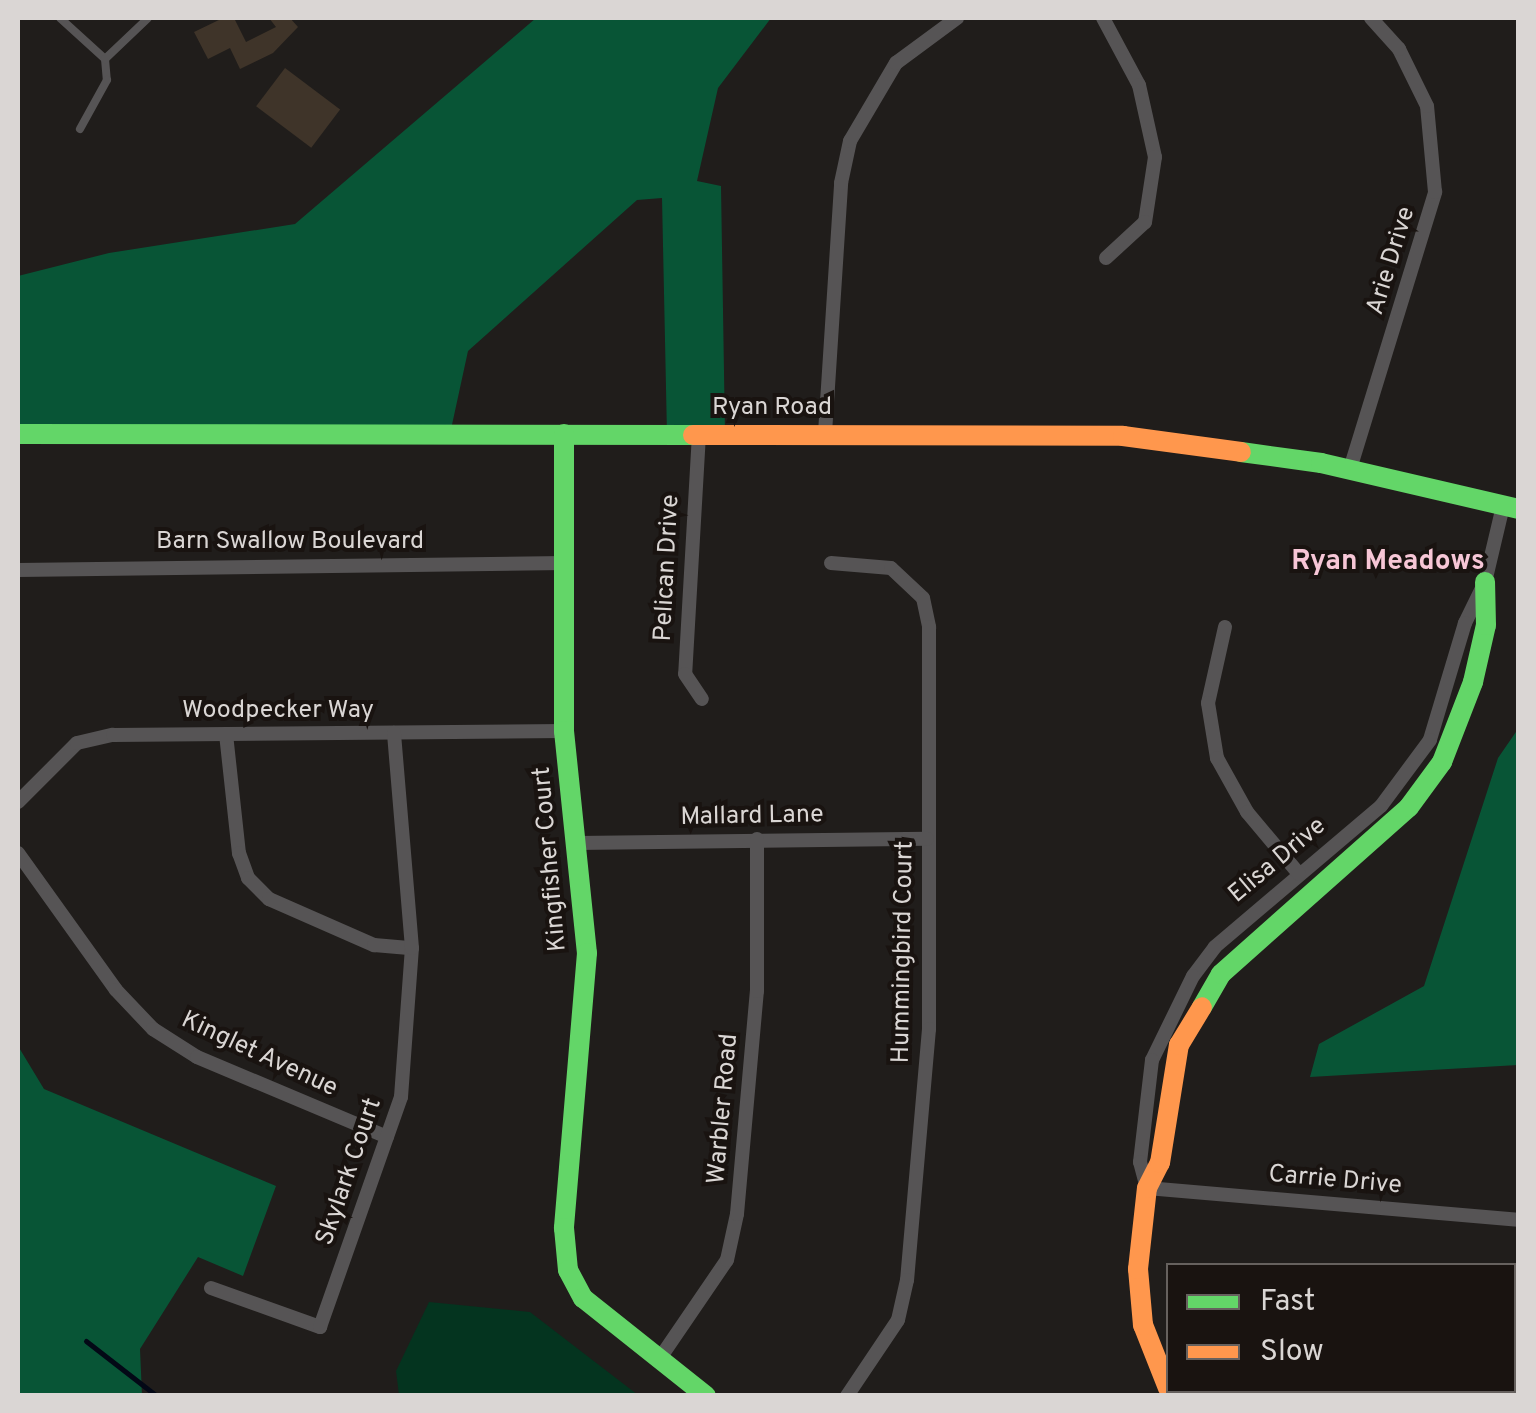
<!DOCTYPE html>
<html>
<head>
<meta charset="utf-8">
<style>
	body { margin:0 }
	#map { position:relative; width:1536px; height:1413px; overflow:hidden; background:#201d1b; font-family:Overpass,sans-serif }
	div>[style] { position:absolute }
	.green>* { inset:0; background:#04341f }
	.forest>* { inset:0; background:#085536 }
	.stream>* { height:5px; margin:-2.5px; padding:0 2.5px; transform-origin:2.5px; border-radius:2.5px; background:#030816 }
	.building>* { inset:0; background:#3f3429; transform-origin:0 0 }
	.lane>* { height:8px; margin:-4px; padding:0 4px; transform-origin:4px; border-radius:4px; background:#565455 }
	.street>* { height:14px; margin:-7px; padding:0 7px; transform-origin:7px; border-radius:7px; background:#565455 }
	.fast>* { height:20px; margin:-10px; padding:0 10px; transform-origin:10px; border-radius:10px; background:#63d668 }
	.slow>* { height:20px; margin:-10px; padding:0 10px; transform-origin:10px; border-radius:10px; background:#ff974d }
	span { translate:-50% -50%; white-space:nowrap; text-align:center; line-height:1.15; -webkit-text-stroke:8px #191310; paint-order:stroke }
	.street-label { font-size:25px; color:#dad6d4 }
	.neighbourhood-label { font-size:28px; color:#f7c6d6; font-weight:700 }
	.frame { position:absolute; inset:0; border:20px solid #dad6d4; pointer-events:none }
	.legend { position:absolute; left:1166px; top:1263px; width:350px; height:130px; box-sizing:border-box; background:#191310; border:2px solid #66615e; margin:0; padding:12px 18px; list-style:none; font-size:30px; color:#dad6d4 }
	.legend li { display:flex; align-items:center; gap:20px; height:50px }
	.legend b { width:50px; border:2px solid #66615e }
</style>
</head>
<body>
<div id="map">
	<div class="green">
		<i style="clip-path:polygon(429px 1302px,530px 1312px,638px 1395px,399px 1395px,396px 1371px)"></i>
	</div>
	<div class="forest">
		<i style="clip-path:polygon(536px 18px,771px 18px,718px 88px,697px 181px,721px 186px,725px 434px,667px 435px,662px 198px,637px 200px,468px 351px,450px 434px,18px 434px,18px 276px,109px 253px,295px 224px)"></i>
		<i style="clip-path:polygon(1518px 729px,1518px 1065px,1310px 1077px,1319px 1044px,1424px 986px,1498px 758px)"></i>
		<i style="clip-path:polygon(18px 1046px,44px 1089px,276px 1186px,243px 1276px,198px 1257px,140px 1349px,142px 1395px,18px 1395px)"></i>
	</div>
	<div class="stream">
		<i style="left:86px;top:1341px;width:90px;rotate:37.8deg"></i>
	</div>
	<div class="building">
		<i style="clip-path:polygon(223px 18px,234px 18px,246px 42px,276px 27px,269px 18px,290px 18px,298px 27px,273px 53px,240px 69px,230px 48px,208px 59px,194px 32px)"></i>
		<i style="left:285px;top:68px;width:69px;height:48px;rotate:37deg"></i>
	</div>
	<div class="lane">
		<i style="left:60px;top:18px;width:61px;rotate:42.3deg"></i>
		<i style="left:105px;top:59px;width:21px;rotate:85deg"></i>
		<i style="left:107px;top:80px;width:56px;rotate:118.9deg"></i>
		<i style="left:105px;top:59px;width:59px;rotate:-43.6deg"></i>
	</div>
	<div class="street">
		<i style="left:1103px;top:18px;width:76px;rotate:61.8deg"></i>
		<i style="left:1139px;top:85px;width:74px;rotate:77.5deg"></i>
		<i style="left:1155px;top:157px;width:66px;rotate:98.7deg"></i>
		<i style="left:1145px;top:222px;width:53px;rotate:137.3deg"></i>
		<i style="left:825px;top:433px;width:251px;rotate:-86.3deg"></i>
		<i style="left:841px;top:183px;width:43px;rotate:-77.9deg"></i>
		<i style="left:850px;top:141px;width:91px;rotate:-59.5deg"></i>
		<i style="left:896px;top:63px;width:76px;rotate:-36.4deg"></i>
		<i style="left:699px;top:434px;width:240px;rotate:93.3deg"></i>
		<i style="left:685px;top:674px;width:30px;rotate:56deg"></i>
		<i style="left:1350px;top:469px;width:290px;rotate:-72.9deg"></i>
		<i style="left:1435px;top:192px;width:86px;rotate:-95.3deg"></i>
		<i style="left:1427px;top:106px;width:64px;rotate:-116.2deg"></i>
		<i style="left:1399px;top:49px;width:42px;rotate:-132.1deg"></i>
		<i style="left:1503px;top:506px;width:78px;rotate:103.3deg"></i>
		<i style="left:1485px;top:582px;width:46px;rotate:116deg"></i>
		<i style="left:1465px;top:623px;width:122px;rotate:106.7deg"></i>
		<i style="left:1430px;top:740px;width:82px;rotate:126.6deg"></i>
		<i style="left:1381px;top:806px;width:218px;rotate:139.7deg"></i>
		<i style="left:1215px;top:947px;width:36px;rotate:127deg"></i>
		<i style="left:1193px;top:976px;width:93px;rotate:116deg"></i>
		<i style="left:1152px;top:1060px;width:103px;rotate:96.7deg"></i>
		<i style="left:1140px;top:1162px;width:27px;rotate:75deg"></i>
		<i style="left:1147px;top:1188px;width:372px;rotate:4.9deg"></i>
		<i style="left:831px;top:563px;width:60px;rotate:4.8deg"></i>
		<i style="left:891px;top:568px;width:44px;rotate:43.2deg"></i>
		<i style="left:923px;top:598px;width:30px;rotate:78deg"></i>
		<i style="left:929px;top:627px;width:402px;rotate:90deg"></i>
		<i style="left:929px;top:1029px;width:252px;rotate:95deg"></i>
		<i style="left:907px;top:1280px;width:41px;rotate:102.7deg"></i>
		<i style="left:898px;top:1320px;width:92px;rotate:123.9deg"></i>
		<i style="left:18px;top:570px;width:546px;rotate:-0.73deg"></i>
		<i style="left:1225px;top:627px;width:78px;rotate:102.6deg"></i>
		<i style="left:1208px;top:703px;width:56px;rotate:80.7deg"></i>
		<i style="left:1217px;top:758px;width:62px;rotate:60.9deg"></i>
		<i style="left:1247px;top:812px;width:81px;rotate:50deg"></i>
		<i style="left:226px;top:734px;width:120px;rotate:83.8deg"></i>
		<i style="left:239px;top:853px;width:27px;rotate:70deg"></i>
		<i style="left:248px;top:878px;width:30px;rotate:45deg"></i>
		<i style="left:269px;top:899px;width:115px;rotate:23.7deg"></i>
		<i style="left:374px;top:945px;width:38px;rotate:5deg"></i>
		<i style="left:18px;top:802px;width:83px;rotate:-45deg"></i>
		<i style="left:77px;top:743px;width:37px;rotate:-13deg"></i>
		<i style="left:113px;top:735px;width:451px;rotate:-0.5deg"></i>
		<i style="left:577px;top:843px;width:350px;rotate:-0.7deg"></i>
		<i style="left:18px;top:853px;width:168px;rotate:54.4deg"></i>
		<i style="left:116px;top:990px;width:54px;rotate:46.5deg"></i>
		<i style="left:153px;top:1029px;width:52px;rotate:32.5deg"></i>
		<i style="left:197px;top:1057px;width:206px;rotate:22.8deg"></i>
		<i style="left:211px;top:1288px;width:116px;rotate:19.7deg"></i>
		<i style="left:320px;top:1327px;width:244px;rotate:-70.6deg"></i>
		<i style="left:401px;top:1097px;width:149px;rotate:-85.8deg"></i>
		<i style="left:412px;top:948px;width:216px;rotate:-94.8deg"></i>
		<i style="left:658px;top:1361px;width:122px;rotate:-55.7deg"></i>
		<i style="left:727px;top:1260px;width:47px;rotate:-77.7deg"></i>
		<i style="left:737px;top:1214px;width:224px;rotate:-84.9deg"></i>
		<i style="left:757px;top:991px;width:152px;rotate:-90deg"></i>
	</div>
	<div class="fast">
		<i style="left:18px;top:434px;width:675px;rotate:0.08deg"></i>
		<i style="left:564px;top:434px;width:297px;rotate:90deg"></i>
		<i style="left:564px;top:731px;width:223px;rotate:84.1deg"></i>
		<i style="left:587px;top:953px;width:276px;rotate:94.8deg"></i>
		<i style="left:564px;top:1228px;width:42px;rotate:84.6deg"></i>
		<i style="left:568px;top:1270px;width:32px;rotate:62deg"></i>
		<i style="left:583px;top:1298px;width:157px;rotate:38.5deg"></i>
		<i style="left:1241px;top:452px;width:81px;rotate:7.8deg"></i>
		<i style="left:1321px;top:463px;width:202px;rotate:13.1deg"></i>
		<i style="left:1202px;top:1007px;width:38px;rotate:-60deg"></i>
		<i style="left:1221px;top:974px;width:251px;rotate:-41.6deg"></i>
		<i style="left:1409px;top:807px;width:56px;rotate:-53.7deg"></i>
		<i style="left:1442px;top:762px;width:86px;rotate:-68.8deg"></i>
		<i style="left:1473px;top:682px;width:58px;rotate:-77.2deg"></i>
		<i style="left:1486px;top:625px;width:43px;rotate:-91.3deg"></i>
	</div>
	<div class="slow">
		<i style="left:693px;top:435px;width:430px;rotate:0.1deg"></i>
		<i style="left:1123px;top:436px;width:119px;rotate:7.7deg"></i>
		<i style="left:1168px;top:1388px;width:68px;rotate:-111.6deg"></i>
		<i style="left:1143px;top:1325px;width:56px;rotate:-95.1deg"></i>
		<i style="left:1138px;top:1269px;width:81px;rotate:-83.7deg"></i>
		<i style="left:1147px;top:1188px;width:28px;rotate:-63deg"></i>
		<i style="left:1160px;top:1163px;width:120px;rotate:-80.9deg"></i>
		<i style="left:1179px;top:1045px;width:44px;rotate:-58.8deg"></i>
	</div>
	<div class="street-label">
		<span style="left:1392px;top:261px;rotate:-73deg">Arie Drive</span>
		<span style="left:772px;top:408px">Ryan Road</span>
		<span style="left:290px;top:542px">Barn Swallow Boulevard</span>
		<span style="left:668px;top:568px;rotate:-87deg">Pelican Drive</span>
		<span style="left:278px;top:711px">Woodpecker Way</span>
		<span style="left:752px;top:817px;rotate:-1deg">Mallard Lane</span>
		<span style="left:551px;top:859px;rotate:-95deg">Kingfisher Court</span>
		<span style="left:1278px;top:861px;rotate:-40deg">Elisa Drive</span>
		<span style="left:904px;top:952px;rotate:-89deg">Hummingbird Court</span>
		<span style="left:259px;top:1055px;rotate:25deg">Kinglet Avenue</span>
		<span style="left:724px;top:1109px;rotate:-85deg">Warbler Road</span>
		<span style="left:350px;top:1172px;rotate:-71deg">Skylark Court</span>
		<span style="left:1335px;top:1181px;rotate:5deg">Carrie Drive</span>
	</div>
	<div class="neighbourhood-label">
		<span style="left:1388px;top:562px">Ryan Meadows</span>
	</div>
	<div class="frame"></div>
	<ul class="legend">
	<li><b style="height:12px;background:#63d668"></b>Fast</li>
	<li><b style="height:12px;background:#ff974d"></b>Slow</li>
	</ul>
</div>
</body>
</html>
